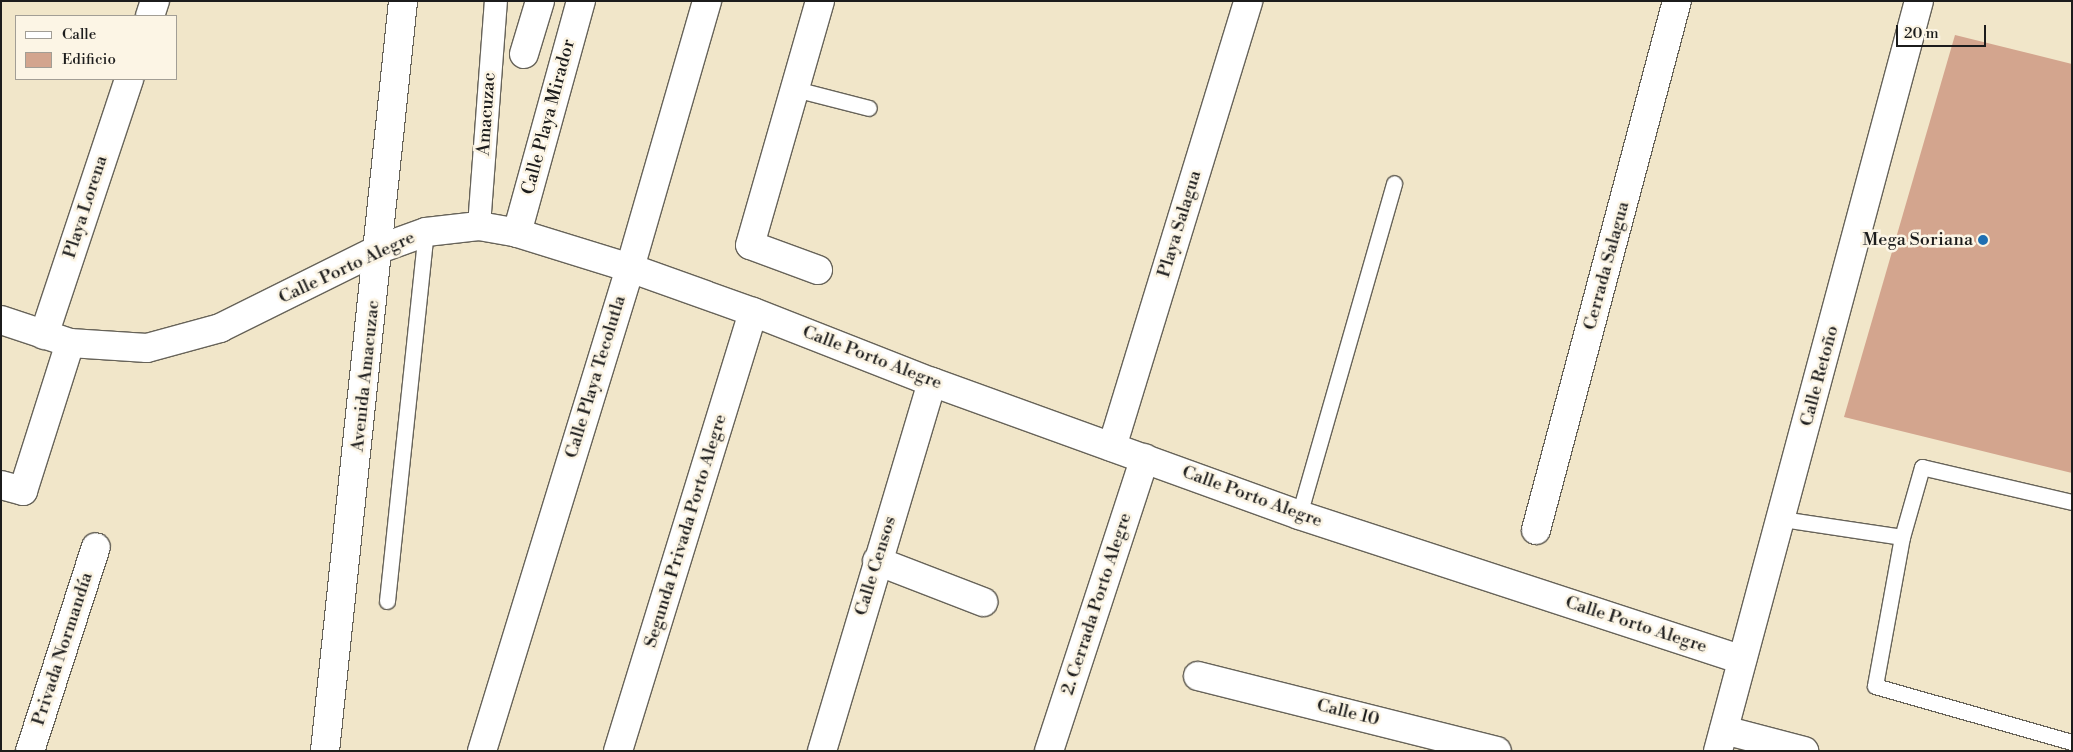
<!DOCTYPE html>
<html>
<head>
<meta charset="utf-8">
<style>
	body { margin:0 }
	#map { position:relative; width:2073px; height:752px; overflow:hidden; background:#f1e6c9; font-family:"Libre Bodoni",serif }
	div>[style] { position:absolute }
	.building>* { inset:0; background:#d3a58e }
	.roads { filter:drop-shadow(1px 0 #676359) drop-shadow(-1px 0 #676359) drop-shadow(0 1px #676359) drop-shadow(0 -1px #676359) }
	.service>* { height:15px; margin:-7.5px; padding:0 7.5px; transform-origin:7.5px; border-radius:7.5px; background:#fff }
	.pedestrian>* { height:22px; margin:-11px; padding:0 11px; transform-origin:11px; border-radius:11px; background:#fff }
	.minor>* { height:28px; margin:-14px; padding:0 14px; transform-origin:14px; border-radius:14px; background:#fff }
	.dots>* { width:14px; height:14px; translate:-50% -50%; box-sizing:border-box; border:2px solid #fcf5e5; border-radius:50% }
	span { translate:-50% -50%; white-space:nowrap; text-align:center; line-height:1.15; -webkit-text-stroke:5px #fcf5e5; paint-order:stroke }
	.street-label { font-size:18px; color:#1c1c1c }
	.poi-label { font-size:18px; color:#1c1c1c }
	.right { translate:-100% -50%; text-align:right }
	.frame { position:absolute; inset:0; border:2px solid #1c1c1c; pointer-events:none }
	.legend { position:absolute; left:15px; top:15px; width:162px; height:65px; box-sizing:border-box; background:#fcf5e5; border:1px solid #a29e95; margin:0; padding:6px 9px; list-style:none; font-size:15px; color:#1c1c1c }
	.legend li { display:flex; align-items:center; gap:10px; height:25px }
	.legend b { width:25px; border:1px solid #a29e95 }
	.scale { position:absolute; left:1896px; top:25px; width:90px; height:22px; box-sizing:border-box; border:2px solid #1c1c1c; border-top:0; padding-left:6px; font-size:15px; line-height:18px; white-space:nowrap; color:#1c1c1c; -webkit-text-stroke:4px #fcf5e5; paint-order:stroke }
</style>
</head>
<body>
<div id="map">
	<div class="building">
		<i style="clip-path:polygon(1955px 35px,2072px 64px,2072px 473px,1844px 417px)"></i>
	</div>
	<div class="roads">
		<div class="service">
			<i style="left:795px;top:89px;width:76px;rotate:14.4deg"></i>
			<i style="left:2072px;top:502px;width:154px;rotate:-166.9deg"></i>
			<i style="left:1922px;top:467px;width:73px;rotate:105.9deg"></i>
			<i style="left:1902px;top:537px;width:151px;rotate:100.3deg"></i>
			<i style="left:1875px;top:686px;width:205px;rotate:15.9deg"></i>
			<i style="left:1299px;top:515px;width:345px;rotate:-74deg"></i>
			<i style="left:1782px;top:519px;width:121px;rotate:8.5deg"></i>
			<i style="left:387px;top:601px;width:371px;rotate:-84deg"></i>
		</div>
		<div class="pedestrian">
			<i style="left:479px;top:226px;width:226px;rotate:-85.7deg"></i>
		</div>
		<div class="minor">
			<i style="left:150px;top:16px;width:16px;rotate:-72deg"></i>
			<i style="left:524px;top:54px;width:55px;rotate:-73.2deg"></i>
			<i style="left:517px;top:233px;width:241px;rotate:-74.6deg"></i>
			<i style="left:818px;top:270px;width:72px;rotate:-159.8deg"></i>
			<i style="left:750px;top:245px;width:254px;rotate:-74deg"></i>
			<i style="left:1px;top:320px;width:73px;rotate:18.4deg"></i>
			<i style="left:70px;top:343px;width:77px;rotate:3.7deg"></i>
			<i style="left:147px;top:348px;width:76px;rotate:-15.3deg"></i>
			<i style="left:220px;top:328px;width:178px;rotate:-26.4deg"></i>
			<i style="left:379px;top:249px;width:50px;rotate:-19.9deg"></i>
			<i style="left:426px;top:232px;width:53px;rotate:-6.5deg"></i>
			<i style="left:479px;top:226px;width:39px;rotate:10deg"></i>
			<i style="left:517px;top:233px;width:118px;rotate:17.2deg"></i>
			<i style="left:630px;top:268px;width:131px;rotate:19.7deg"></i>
			<i style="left:753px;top:312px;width:192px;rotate:21.4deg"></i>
			<i style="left:932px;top:382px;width:390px;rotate:19.9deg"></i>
			<i style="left:1299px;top:515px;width:466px;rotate:18.1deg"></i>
			<i style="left:44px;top:335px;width:270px;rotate:-71.6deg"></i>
			<i style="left:1112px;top:447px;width:466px;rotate:-73deg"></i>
			<i style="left:1px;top:485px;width:23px;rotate:15deg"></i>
			<i style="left:23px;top:491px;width:155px;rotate:-72.4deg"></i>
			<i style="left:1536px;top:530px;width:547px;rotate:-75.08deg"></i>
			<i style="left:877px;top:561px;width:114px;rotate:21.1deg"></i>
			<i style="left:1198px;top:676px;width:308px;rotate:14.1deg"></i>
			<i style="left:1724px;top:730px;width:83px;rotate:14.7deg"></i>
			<i style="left:30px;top:751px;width:214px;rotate:-72.1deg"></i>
			<i style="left:325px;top:751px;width:754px;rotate:-84.06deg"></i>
			<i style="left:482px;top:751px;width:505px;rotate:-72.96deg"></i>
			<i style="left:630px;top:268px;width:278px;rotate:-73.9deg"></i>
			<i style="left:618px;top:751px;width:459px;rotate:-72.9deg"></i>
			<i style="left:822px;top:751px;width:385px;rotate:-73.4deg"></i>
			<i style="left:1049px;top:751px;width:308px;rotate:-71.9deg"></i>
			<i style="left:1718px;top:751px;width:776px;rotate:-75deg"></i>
		</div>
	</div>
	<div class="dots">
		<i style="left:1983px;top:240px;background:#1f6fb2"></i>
	</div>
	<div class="street-label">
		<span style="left:487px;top:114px;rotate:-86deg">Amacuzac</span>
		<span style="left:549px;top:117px;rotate:-75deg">Calle Playa Mirador</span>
		<span style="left:86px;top:207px;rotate:-72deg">Playa Lorena</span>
		<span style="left:1180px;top:224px;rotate:-73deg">Playa Salagua</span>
		<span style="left:1607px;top:266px;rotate:-75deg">Cerrada Salagua</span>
		<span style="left:347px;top:268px;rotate:-25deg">Calle Porto Alegre</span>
		<span style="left:872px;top:358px;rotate:21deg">Calle Porto Alegre</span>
		<span style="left:366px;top:376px;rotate:-84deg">Avenida Amacuzac</span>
		<span style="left:1820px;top:376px;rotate:-75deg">Calle Retoño</span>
		<span style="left:596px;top:377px;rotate:-73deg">Calle Playa Tecolutla</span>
		<span style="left:1252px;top:497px;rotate:20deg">Calle Porto Alegre</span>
		<span style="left:686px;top:531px;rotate:-73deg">Segunda Privada Porto Alegre</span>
		<span style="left:876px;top:566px;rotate:-73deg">Calle Censos</span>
		<span style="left:1097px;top:604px;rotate:-72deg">2. Cerrada Porto Alegre</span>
		<span style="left:1636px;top:625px;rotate:18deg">Calle Porto Alegre</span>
		<span style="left:63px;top:649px;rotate:-72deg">Privada Normandía</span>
		<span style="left:1348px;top:713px;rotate:14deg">Calle 10</span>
	</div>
	<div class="poi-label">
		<span class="right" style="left:1973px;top:240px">Mega Soriana</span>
	</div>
	<div class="frame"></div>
	<ul class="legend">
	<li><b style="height:6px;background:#fff"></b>Calle</li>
	<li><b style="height:14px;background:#d3a58e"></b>Edificio</li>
	</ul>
	<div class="scale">20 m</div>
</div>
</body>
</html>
